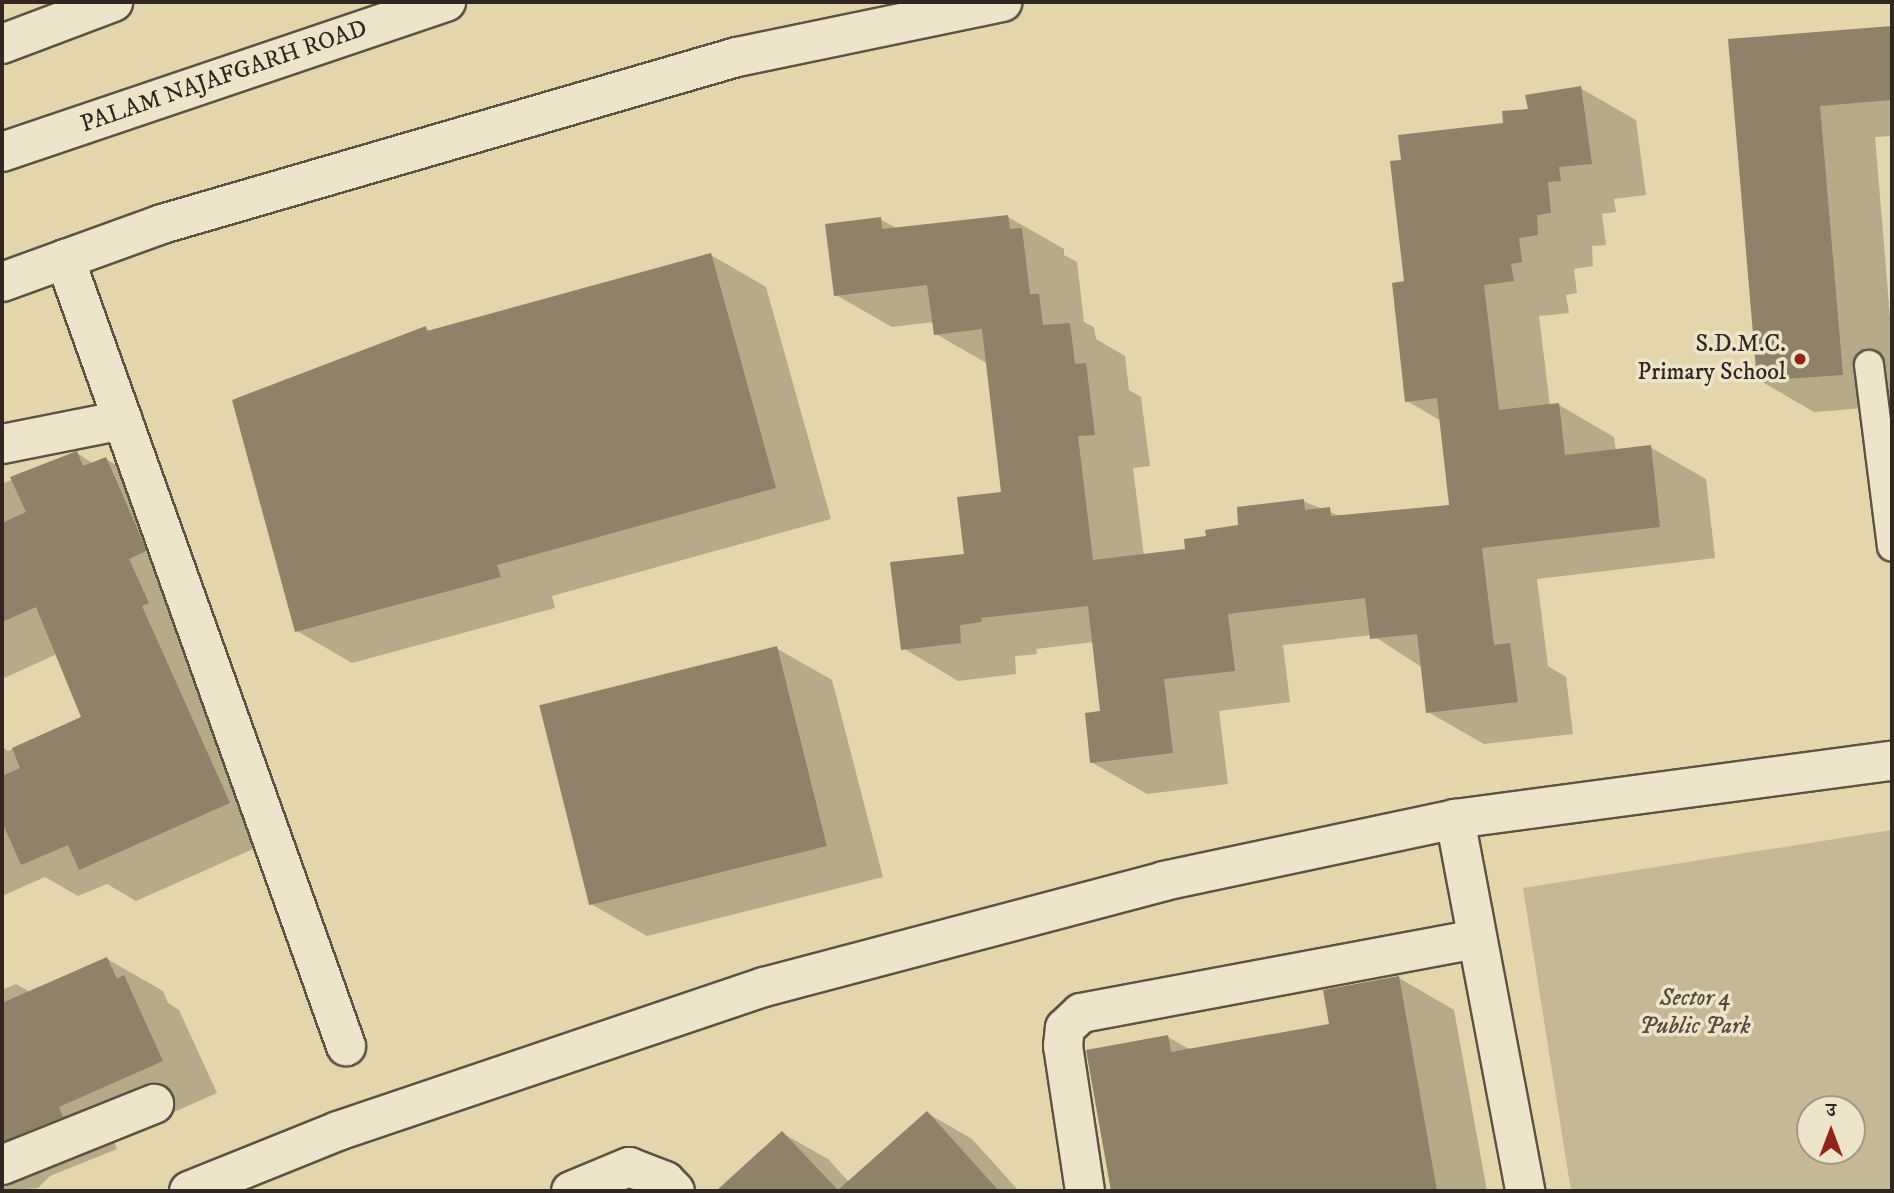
<!DOCTYPE html>
<html>
<head>
<meta charset="utf-8">
<style>
	body { margin:0 }
	#map { position:relative; width:1894px; height:1193px; overflow:hidden; background:#e3d6ac; font-family:"IM FELL DW Pica","Noto Serif Devanagari",serif }
	div>[style] { position:absolute }
	.green>* { inset:0; background:#c5b894 }
	.shadow>* { inset:0; background:#0003 }
	.building>* { inset:0; background:#8e8269; transform-origin:0 0 }
	.roads { filter:drop-shadow(2px 0 #5e5243) drop-shadow(-2px 0 #5e5243) drop-shadow(0 2px #5e5243) drop-shadow(0 -2px #5e5243) }
	.lane>* { height:28px; margin:-14px; padding:0 14px; transform-origin:14px; border-radius:14px; background:#ede4c9 }
	.street>* { height:38px; margin:-19px; padding:0 19px; transform-origin:19px; border-radius:19px; background:#ede4c9 }
	.secondary>* { height:38px; margin:-19px; padding:0 19px; transform-origin:19px; border-radius:19px; background:#ede4c9 }
	.dots>* { width:19px; height:19px; translate:-50% -50%; box-sizing:border-box; border:4px solid #ede4c9; border-radius:50% }
	span { translate:-50% -50%; white-space:nowrap; text-align:center; line-height:1.15; -webkit-text-stroke:7px #ede4c9; paint-order:stroke }
	.street-label { font-size:24px; color:#322620 }
	.poi-label { font-size:24px; color:#322620 }
	.right { translate:-100% -50%; text-align:right }
	.park-label { font-size:24px; color:#574a3d; font-style:italic }
	.frame { position:absolute; inset:0; border:4px solid #322620; pointer-events:none }
	.north { position:absolute; left:1796px; top:1095px; width:70px; height:70px; box-sizing:border-box; background:#ede4c9; border:2px solid #a29885; border-radius:50%; rotate:0deg; font-size:19px; font-weight:700; line-height:28px; text-align:center; color:#322620 }
	.north::after { content:''; display:block; margin:auto; width:24px; height:32px; background:#8f2418; clip-path:polygon(50% 0,100% 100%,50% 72%,0 100%) }
</style>
</head>
<body>
<div id="map">
	<div class="green">
		<i style="clip-path:polygon(evenodd,1892px 830px,1892px 1191px,1571px 1191px,1523px 888px,1892px 830px,1810px 1109px,1852px 1109px,1852px 1151px,1810px 1151px,1810px 1109px)"></i>
	</div>
	<div class="shadow">
		<i style="clip-path:polygon(1892px 28px,1892px 136px,1875px 137px,1892px 341px,1892px 406px,1814px 412px,1759px 380px,1730px 41px)"></i>
		<i style="clip-path:polygon(1580px 88px,1636px 120px,1646px 195px,1614px 199px,1616px 212px,1602px 214px,1606px 245px,1592px 246px,1593px 266px,1574px 269px,1577px 293px,1566px 295px,1569px 313px,1539px 316px,1550px 406px,1559px 405px,1614px 437px,1616px 451px,1650px 447px,1706px 479px,1715px 558px,1537px 579px,1548px 666px,1566px 677px,1573px 734px,1484px 744px,1428px 712px,1423px 668px,1372px 635px,1283px 645px,1290px 702px,1219px 711px,1228px 784px,1147px 794px,1091px 762px,1102px 713px,1094px 642px,1036px 649px,1037px 654px,1015px 656px,1016px 674px,958px 681px,903px 648px,1003px 493px,988px 364px,936px 334px,934px 322px,892px 327px,836px 295px,880px 219px,898px 229px,1008px 217px,1064px 249px,1064px 255px,1077px 262px,1084px 322px,1094px 327px,1096px 339px,1125px 356px,1129px 390px,1141px 397px,1150px 466px,1133px 468px,1144px 556px,1187px 551px,1303px 501px,1342px 517px,1451px 506px,1441px 421px,1407px 401px,1403px 162px,1505px 124px)"></i>
		<i style="clip-path:polygon(711px 255px,766px 287px,831px 519px,552px 596px,555px 608px,352px 663px,297px 631px,425px 328px,432px 332px)"></i>
		<i style="clip-path:polygon(77px 453px,94px 464px,106px 459px,161px 491px,285px 835px,136px 901px,107px 884px,78px 896px,45px 877px,2px 896px,2px 747px,8px 751px,83px 718px,57px 654px,2px 679px,2px 484px)"></i>
		<i style="clip-path:polygon(776px 648px,832px 680px,883px 877px,647px 936px,591px 904px)"></i>
		<i style="clip-path:polygon(107px 959px,163px 991px,168px 1003px,179px 1010px,217px 1093px,113px 1139px,117px 1149px,50px 1176px,38px 1188px,2px 1191px,2px 990px,16px 984px,30px 992px)"></i>
		<i style="clip-path:polygon(1399px 978px,1454px 1010px,1487px 1191px,1112px 1191px,1088px 1052px,1168px 1037px,1191px 1050px,1331px 1025px)"></i>
		<i style="clip-path:polygon(927px 1113px,972px 1139px,1019px 1191px,742px 1189px,782px 1133px,828px 1159px,849px 1182px)"></i>
	</div>
	<div class="building">
		<i style="clip-path:polygon(1892px 26px,1892px 100px,1820px 106px,1843px 375px,1757px 381px,1728px 39px)"></i>
		<i style="clip-path:polygon(1581px 86px,1592px 164px,1559px 167px,1561px 181px,1548px 182px,1551px 213px,1537px 215px,1538px 235px,1519px 238px,1522px 262px,1511px 264px,1514px 281px,1484px 285px,1499px 410px,1559px 403px,1565px 455px,1651px 445px,1660px 527px,1482px 548px,1494px 645px,1510px 643px,1518px 702px,1426px 713px,1417px 634px,1370px 639px,1365px 598px,1228px 614px,1235px 671px,1164px 679px,1173px 753px,1090px 763px,1085px 713px,1100px 711px,1088px 606px,981px 618px,982px 622px,960px 625px,961px 643px,901px 650px,890px 562px,964px 554px,957px 497px,1001px 492px,982px 329px,934px 335px,927px 285px,834px 296px,825px 224px,881px 217px,882px 229px,1008px 215px,1010px 229px,1022px 228px,1030px 294px,1039px 294px,1043px 325px,1070px 323px,1075px 364px,1086px 363px,1095px 435px,1078px 436px,1093px 560px,1185px 549px,1184px 539px,1206px 536px,1205px 530px,1238px 525px,1237px 507px,1304px 499px,1305px 510px,1330px 507px,1331px 516px,1449px 505px,1437px 398px,1405px 402px,1392px 283px,1404px 281px,1390px 161px,1401px 160px,1398px 135px,1503px 123px,1502px 111px,1528px 109px,1525px 95px)"></i>
		<i style="clip-path:polygon(711px 253px,776px 488px,497px 565px,501px 577px,295px 632px,232px 400px,426px 326px,427px 331px)"></i>
		<i style="clip-path:polygon(77px 451px,83px 466px,106px 457px,138px 530px,146px 551px,129px 559px,149px 603px,142px 606px,230px 803px,79px 870px,68px 845px,21px 865px,2px 822px,2px 776px,20px 768px,12px 748px,81px 717px,36px 607px,2px 622px,2px 523px,26px 512px,10px 477px)"></i>
		<i style="left:777px;top:646px;width:206px;height:245px;rotate:76deg"></i>
		<i style="clip-path:polygon(107px 957px,117px 979px,124px 975px,163px 1061px,59px 1107px,63px 1117px,2px 1142px,2px 1003px)"></i>
		<i style="clip-path:polygon(1399px 976px,1437px 1191px,1111px 1191px,1086px 1050px,1168px 1035px,1171px 1052px,1329px 1024px,1323px 990px)"></i>
		<i style="clip-path:polygon(927px 1111px,999px 1191px,716px 1191px,782px 1131px,838px 1190px)"></i>
	</div>
	<div class="roads">
		<div class="lane">
			<i style="left:1869px;top:365px;width:183px;rotate:82.8deg"></i>
		</div>
		<div class="street">
			<i style="left:65px;top:259px;width:836px;rotate:70.35deg"></i>
			<i style="left:2px;top:282px;width:170px;rotate:-19.9deg"></i>
			<i style="left:162px;top:224px;width:599px;rotate:-16.2deg"></i>
			<i style="left:737px;top:57px;width:271px;rotate:-11.7deg"></i>
			<i style="left:2px;top:444px;width:123px;rotate:-11.2deg"></i>
			<i style="left:1455px;top:819px;width:379px;rotate:79.3deg"></i>
			<i style="left:2px;top:1165px;width:164px;rotate:-21.9deg"></i>
			<i style="left:189px;top:1191px;width:161px;rotate:-21.9deg"></i>
			<i style="left:338px;top:1131px;width:450px;rotate:-18.7deg"></i>
			<i style="left:764px;top:987px;width:414px;rotate:-14.8deg"></i>
			<i style="left:1164px;top:881px;width:298px;rotate:-12deg"></i>
			<i style="left:1455px;top:819px;width:441px;rotate:-7.6deg"></i>
			<i style="left:571px;top:1191px;width:63px;rotate:-22.5deg"></i>
			<i style="left:629px;top:1167px;width:39px;rotate:21deg"></i>
			<i style="left:665px;top:1181px;width:14px;rotate:45deg"></i>
			<i style="left:1085px;top:1191px;width:147px;rotate:-98.6deg"></i>
			<i style="left:1063px;top:1046px;width:18px;rotate:-84deg"></i>
			<i style="left:1065px;top:1028px;width:22px;rotate:-43deg"></i>
			<i style="left:1081px;top:1013px;width:403px;rotate:-10.6deg"></i>
		</div>
		<div class="secondary">
			<i style="left:2px;top:44px;width:119px;rotate:-20.7deg"></i>
			<i style="left:2px;top:152px;width:469px;rotate:-18.7deg"></i>
		</div>
	</div>
	<div class="dots">
		<i style="left:1800px;top:359px;background:#8f2418"></i>
	</div>
	<div class="street-label">
		<span style="left:224px;top:77px;rotate:-19deg">PALAM NAJAFGARH ROAD</span>
	</div>
	<div class="poi-label">
		<span class="right" style="left:1786px;top:359px">S.D.M.C.<br>Primary School</span>
	</div>
	<div class="park-label">
		<span style="left:1695px;top:1013px">Sector 4<br>Public Park</span>
	</div>
	<div class="frame"></div>
	<div class="north">उ</div>
</div>
</body>
</html>
